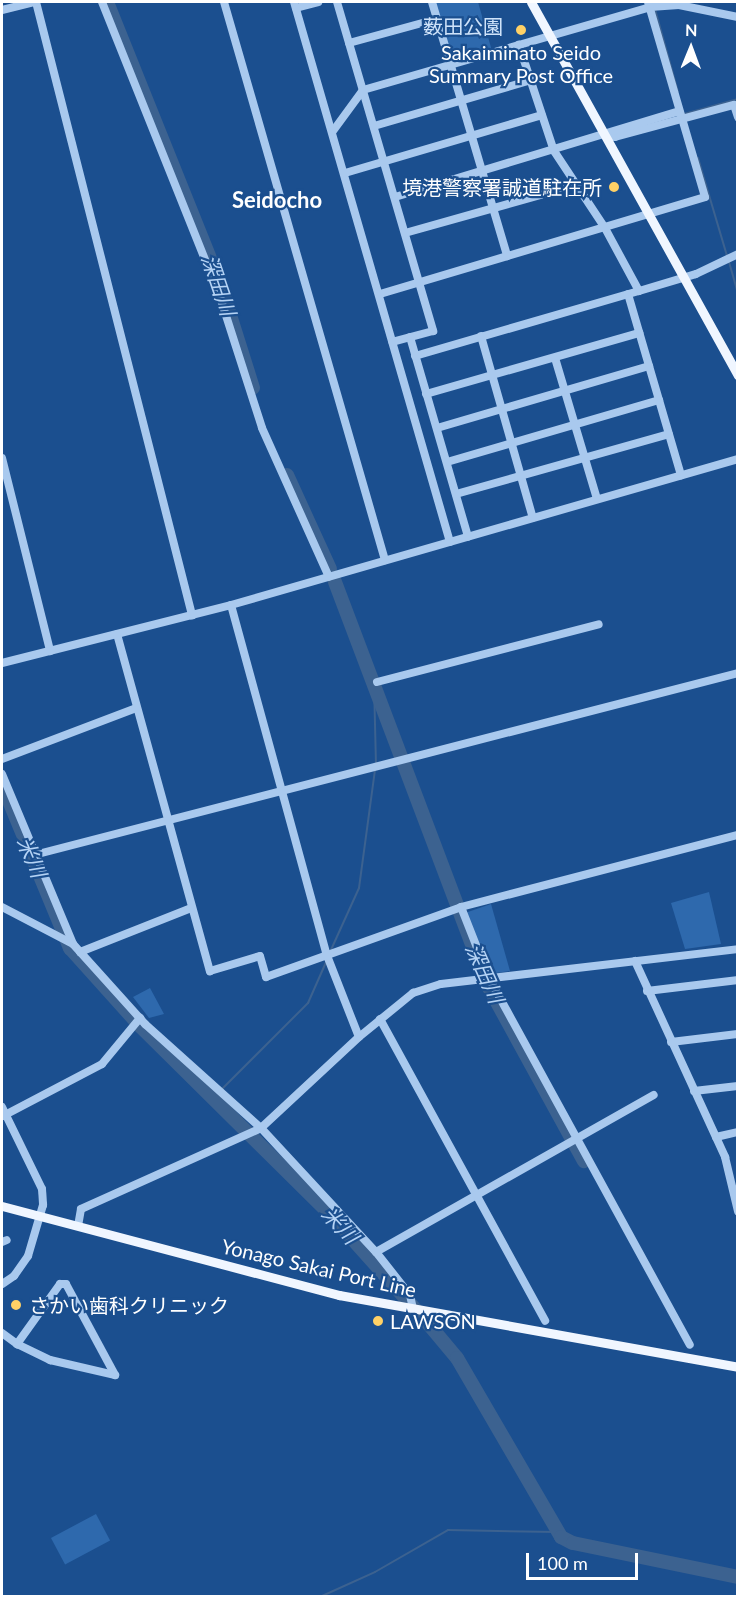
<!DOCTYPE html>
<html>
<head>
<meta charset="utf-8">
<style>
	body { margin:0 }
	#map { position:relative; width:739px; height:1598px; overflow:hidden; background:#1b4f8f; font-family:Lato,"Noto Sans JP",sans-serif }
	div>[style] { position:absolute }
	.green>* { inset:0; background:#2e69ad; transform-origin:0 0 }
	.stream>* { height:2px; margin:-1px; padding:0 1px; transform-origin:1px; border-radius:1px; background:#3c6290 }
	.river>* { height:14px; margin:-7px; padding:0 7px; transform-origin:7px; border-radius:7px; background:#3c6290 }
	.minor>* { height:8px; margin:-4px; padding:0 4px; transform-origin:4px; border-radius:4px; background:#a9c9ee }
	.major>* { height:9px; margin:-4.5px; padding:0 4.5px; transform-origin:4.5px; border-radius:4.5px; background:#f0f6ff }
	.dots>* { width:16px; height:16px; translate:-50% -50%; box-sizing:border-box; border:3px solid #1b4f8f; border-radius:50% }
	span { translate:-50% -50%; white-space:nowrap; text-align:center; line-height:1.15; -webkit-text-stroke:4.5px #1b4f8f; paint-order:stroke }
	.park-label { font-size:20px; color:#cfe3fa }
	.poi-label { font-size:20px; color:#fff }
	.right { translate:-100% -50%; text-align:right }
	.left { translate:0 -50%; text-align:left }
	.street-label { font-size:20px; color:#fff }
	.water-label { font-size:21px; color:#b5d3f5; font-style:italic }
	.quarter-label { font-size:22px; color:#fff; font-weight:700 }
	.frame { position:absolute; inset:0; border:3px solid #fff; pointer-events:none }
	.north { position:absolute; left:661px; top:18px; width:60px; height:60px; -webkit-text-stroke:4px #1b4f8f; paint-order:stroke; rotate:1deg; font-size:16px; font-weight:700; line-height:24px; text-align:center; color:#fff }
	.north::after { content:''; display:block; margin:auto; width:21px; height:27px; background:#fff; clip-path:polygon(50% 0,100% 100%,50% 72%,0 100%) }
	.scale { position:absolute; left:526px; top:1553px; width:112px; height:27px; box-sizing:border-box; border:3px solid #fff; border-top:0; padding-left:8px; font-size:18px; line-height:21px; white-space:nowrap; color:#fff; -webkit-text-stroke:4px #1b4f8f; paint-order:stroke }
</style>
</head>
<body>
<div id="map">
	<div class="green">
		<i style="clip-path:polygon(433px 2px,478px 2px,492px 51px,452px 62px)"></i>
		<i style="clip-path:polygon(709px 892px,721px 944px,685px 949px,671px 903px)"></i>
		<i style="clip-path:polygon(491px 904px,510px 971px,489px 974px,465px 913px)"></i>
		<i style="clip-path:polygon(150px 988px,164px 1014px,149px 1018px,133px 997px)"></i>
		<i style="left:96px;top:1514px;width:30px;height:51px;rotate:62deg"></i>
	</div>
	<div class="stream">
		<i style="left:653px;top:2px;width:93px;rotate:74.5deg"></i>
		<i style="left:684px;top:114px;width:56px;rotate:-15.5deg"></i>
		<i style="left:698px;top:158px;width:102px;rotate:73.5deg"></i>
		<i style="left:729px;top:262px;width:33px;rotate:74deg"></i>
		<i style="left:374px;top:683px;width:81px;rotate:88.6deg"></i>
		<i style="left:330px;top:952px;width:70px;rotate:-65.6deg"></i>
		<i style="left:359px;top:888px;width:119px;rotate:-82.3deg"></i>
		<i style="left:222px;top:1089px;width:122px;rotate:-45deg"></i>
		<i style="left:308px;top:1003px;width:47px;rotate:-66.2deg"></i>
		<i style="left:322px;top:1596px;width:58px;rotate:-24.4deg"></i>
		<i style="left:375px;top:1572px;width:84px;rotate:-29.9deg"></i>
		<i style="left:448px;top:1530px;width:109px;rotate:1.1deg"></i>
	</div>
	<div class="river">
		<i style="left:107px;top:2px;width:300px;rotate:68.1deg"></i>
		<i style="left:219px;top:280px;width:113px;rotate:72.5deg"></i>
		<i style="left:287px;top:475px;width:103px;rotate:65.4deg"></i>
		<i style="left:335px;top:582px;width:430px;rotate:69.3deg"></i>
		<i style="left:487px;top:984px;width:202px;rotate:61.3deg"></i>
		<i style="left:2px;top:784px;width:178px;rotate:67.5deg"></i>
		<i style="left:70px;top:948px;width:105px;rotate:48.1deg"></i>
		<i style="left:140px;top:1026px;width:269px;rotate:44.7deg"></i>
		<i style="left:331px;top:1215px;width:150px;rotate:48.2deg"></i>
		<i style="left:431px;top:1327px;width:40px;rotate:50deg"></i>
		<i style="left:457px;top:1358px;width:207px;rotate:59.8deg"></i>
		<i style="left:561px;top:1537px;width:13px;rotate:27deg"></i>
		<i style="left:573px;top:1543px;width:168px;rotate:11.6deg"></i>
	</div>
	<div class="minor">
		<i style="left:36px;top:2px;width:633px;rotate:75.72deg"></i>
		<i style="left:102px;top:2px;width:321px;rotate:68.2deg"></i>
		<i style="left:221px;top:300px;width:134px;rotate:72.2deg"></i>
		<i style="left:262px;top:428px;width:163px;rotate:65.8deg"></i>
		<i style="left:224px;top:2px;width:581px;rotate:73.91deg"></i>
		<i style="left:294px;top:2px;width:562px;rotate:73.89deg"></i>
		<i style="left:337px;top:2px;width:343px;rotate:73.7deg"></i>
		<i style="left:433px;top:331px;width:42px;rotate:165deg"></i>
		<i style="left:432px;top:2px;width:265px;rotate:73.5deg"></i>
		<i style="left:296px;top:8px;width:23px;rotate:-15deg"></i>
		<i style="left:2px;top:10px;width:33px;rotate:-14deg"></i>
		<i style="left:349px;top:43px;width:91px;rotate:-15.3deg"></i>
		<i style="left:374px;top:126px;width:164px;rotate:-16.3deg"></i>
		<i style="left:333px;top:131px;width:51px;rotate:-53.8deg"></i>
		<i style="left:363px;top:90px;width:299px;rotate:-16.1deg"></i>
		<i style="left:650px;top:7px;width:29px;rotate:-4deg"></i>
		<i style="left:679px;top:5px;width:60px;rotate:11.5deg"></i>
		<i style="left:605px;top:135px;width:10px;rotate:11deg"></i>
		<i style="left:615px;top:137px;width:123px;rotate:-15.1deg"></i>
		<i style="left:734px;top:105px;width:13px;rotate:72deg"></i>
		<i style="left:345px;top:173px;width:205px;rotate:-16.4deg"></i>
		<i style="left:395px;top:197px;width:297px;rotate:-16.8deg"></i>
		<i style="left:405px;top:233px;width:178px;rotate:-15.7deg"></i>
		<i style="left:639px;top:291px;width:59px;rotate:-16.6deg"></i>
		<i style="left:696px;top:274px;width:47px;rotate:-25.5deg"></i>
		<i style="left:380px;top:294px;width:339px;rotate:-16.6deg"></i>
		<i style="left:705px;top:197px;width:203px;rotate:-106.3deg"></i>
		<i style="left:628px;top:294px;width:189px;rotate:73.7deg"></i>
		<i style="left:481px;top:336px;width:189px;rotate:74.1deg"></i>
		<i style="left:410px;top:337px;width:208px;rotate:73.8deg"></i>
		<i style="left:415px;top:356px;width:233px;rotate:-16.2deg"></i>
		<i style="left:639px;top:291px;width:72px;rotate:-118.4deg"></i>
		<i style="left:605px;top:228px;width:92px;rotate:-123.5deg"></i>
		<i style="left:554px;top:151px;width:112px;rotate:-108.3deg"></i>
		<i style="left:555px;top:358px;width:147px;rotate:73.4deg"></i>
		<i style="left:426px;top:394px;width:222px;rotate:-16deg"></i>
		<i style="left:437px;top:428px;width:221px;rotate:-16.3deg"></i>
		<i style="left:2px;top:458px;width:199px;rotate:76deg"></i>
		<i style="left:447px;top:462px;width:221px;rotate:-16.3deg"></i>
		<i style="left:456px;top:494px;width:221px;rotate:-15.7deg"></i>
		<i style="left:231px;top:605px;width:361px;rotate:74.7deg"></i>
		<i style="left:326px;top:953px;width:90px;rotate:68.6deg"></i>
		<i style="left:117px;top:634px;width:350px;rotate:74.6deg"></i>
		<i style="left:210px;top:971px;width:52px;rotate:-16.7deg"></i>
		<i style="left:260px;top:956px;width:22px;rotate:74deg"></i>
		<i style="left:266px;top:977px;width:207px;rotate:-19.7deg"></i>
		<i style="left:461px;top:907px;width:286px;rotate:-14.6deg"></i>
		<i style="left:2px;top:663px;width:236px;rotate:-14.2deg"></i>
		<i style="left:231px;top:605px;width:528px;rotate:-16.06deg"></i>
		<i style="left:377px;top:682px;width:229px;rotate:-14.6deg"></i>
		<i style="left:2px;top:759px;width:143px;rotate:-20.8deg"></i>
		<i style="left:2px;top:774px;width:184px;rotate:67.3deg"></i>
		<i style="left:34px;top:855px;width:727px;rotate:-14.49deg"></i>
		<i style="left:2px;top:907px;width:80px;rotate:27.5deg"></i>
		<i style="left:73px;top:944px;width:108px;rotate:48deg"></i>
		<i style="left:145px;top:1024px;width:156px;rotate:41.9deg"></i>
		<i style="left:261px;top:1128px;width:169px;rotate:47.2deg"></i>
		<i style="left:376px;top:1252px;width:55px;rotate:51.7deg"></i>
		<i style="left:410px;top:1295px;width:14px;rotate:78deg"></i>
		<i style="left:461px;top:907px;width:76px;rotate:68.5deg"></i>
		<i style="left:489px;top:978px;width:418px;rotate:61.3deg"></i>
		<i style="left:80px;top:952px;width:119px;rotate:-21.6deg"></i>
		<i style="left:635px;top:961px;width:216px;rotate:65.3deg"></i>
		<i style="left:725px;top:1157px;width:56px;rotate:76.5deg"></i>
		<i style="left:647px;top:991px;width:92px;rotate:-6.9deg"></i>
		<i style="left:380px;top:1019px;width:344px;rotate:61.3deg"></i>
		<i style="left:671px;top:1042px;width:67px;rotate:-6.8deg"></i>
		<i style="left:694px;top:1091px;width:44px;rotate:-6.5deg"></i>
		<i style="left:2px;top:1107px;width:91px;rotate:64deg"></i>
		<i style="left:42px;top:1189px;width:16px;rotate:86deg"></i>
		<i style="left:43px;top:1205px;width:53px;rotate:106.4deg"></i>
		<i style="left:28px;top:1256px;width:24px;rotate:125deg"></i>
		<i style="left:14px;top:1276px;width:14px;rotate:146deg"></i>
		<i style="left:3px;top:1116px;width:112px;rotate:-27.7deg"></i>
		<i style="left:102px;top:1064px;width:60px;rotate:-50.4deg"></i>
		<i style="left:716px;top:1137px;width:23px;rotate:-13deg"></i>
		<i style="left:78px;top:1226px;width:17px;rotate:-80deg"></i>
		<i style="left:81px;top:1209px;width:197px;rotate:-24.2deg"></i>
		<i style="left:261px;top:1128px;width:134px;rotate:-42.9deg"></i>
		<i style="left:359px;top:1037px;width:70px;rotate:-39.2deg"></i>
		<i style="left:413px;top:993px;width:29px;rotate:-18deg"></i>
		<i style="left:441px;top:984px;width:299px;rotate:-6.7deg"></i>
		<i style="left:2px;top:1242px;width:5px;rotate:-22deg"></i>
		<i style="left:376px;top:1252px;width:319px;rotate:-29.5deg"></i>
		<i style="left:2px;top:1333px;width:19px;rotate:36deg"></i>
		<i style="left:17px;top:1344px;width:37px;rotate:26deg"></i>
		<i style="left:50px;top:1360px;width:67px;rotate:13deg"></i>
		<i style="left:115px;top:1375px;width:103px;rotate:-118.3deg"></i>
		<i style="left:66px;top:1284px;width:6px;rotate:180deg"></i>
		<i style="left:60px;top:1284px;width:74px;rotate:125.6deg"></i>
	</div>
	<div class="major">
		<i style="left:531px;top:2px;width:427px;rotate:61deg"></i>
		<i style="left:2px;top:1206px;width:349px;rotate:14.8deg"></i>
		<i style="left:339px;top:1295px;width:405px;rotate:10.2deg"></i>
	</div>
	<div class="dots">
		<i style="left:521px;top:30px;background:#ffd166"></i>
		<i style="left:614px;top:187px;background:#ffd166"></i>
		<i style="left:16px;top:1305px;background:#ffd166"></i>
		<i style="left:378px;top:1321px;background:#ffd166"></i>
	</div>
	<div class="park-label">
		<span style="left:463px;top:26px">薮田公園</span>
	</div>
	<div class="poi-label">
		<span style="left:521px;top:64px">Sakaiminato Seido<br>Summary Post Office</span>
		<span class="right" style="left:602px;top:187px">境港警察署誠道駐在所</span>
		<span class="left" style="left:29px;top:1305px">さかい歯科クリニック</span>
		<span class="left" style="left:390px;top:1321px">LAWSON</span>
	</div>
	<div class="street-label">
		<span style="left:319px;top:1268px;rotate:13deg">Yonago Sakai Port Line</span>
	</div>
	<div class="water-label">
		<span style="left:219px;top:285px;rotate:71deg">深田川</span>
		<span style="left:32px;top:857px;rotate:67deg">米川</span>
		<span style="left:485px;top:973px;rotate:66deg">深田川</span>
		<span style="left:340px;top:1225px;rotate:47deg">米川</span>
	</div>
	<div class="quarter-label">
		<span style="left:277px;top:200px">Seidocho</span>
	</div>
	<div class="frame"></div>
	<div class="north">N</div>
	<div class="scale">100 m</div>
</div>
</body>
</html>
